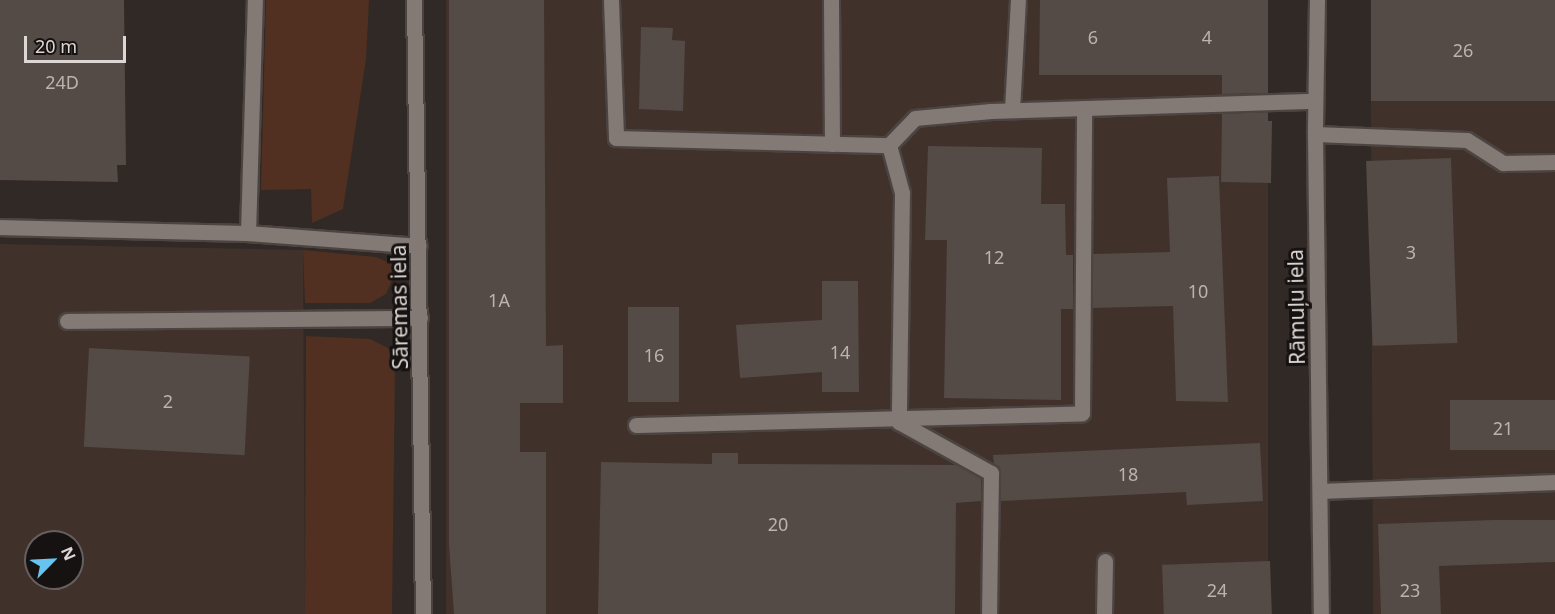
<!DOCTYPE html>
<html>
<head>
<meta charset="utf-8">
<style>
	body { margin:0 }
	#map { position:relative; width:1555px; height:614px; overflow:hidden; background:#312925; font-family:"Noto Sans",sans-serif }
	div>[style] { position:absolute }
	.built>* { inset:0; background:#40312b; transform-origin:0 0 }
	.green>* { inset:0; background:#513021 }
	.building>* { inset:0; background:#544a46; transform-origin:0 0 }
	.roads { filter:drop-shadow(2px 0 #4c4441) drop-shadow(-2px 0 #4c4441) drop-shadow(0 2px #4c4441) drop-shadow(0 -2px #4c4441) }
	.minor>* { height:15px; margin:-7.5px; padding:0 7.5px; transform-origin:7.5px; border-radius:7.5px; background:#837975 }
	span { translate:-50% -50%; white-space:nowrap; text-align:center; line-height:1.15; -webkit-text-stroke:6px #161211; paint-order:stroke }
	.number-label { font-size:18px; color:#bab3b0 }
	.number-label span { -webkit-text-stroke-width:0 }
	.street-label { font-size:21px; color:#dcd6d4 }
	.north { position:absolute; left:24px; top:530px; width:60px; height:60px; box-sizing:border-box; background:#161211; border:2px solid #65605f; border-radius:50%; rotate:66deg; font-size:16px; font-weight:700; line-height:24px; text-align:center; color:#dcd6d4 }
	.north::after { content:''; display:block; margin:auto; width:21px; height:27px; background:#67c4ef; clip-path:polygon(50% 0,100% 100%,50% 72%,0 100%) }
	.scale { position:absolute; left:24px; top:36px; width:102px; height:27px; box-sizing:border-box; border:3px solid #dcd6d4; border-top:0; padding-left:8px; font-size:18px; line-height:21px; white-space:nowrap; color:#dcd6d4; -webkit-text-stroke:4px #161211; paint-order:stroke }
</style>
</head>
<body>
<div id="map">
	<div class="built">
		<i style="left:446px;top:0;width:822px;height:614px"></i>
		<i style="clip-path:polygon(1555px 0,1555px 614px,1373px 614px,1371px 101px)"></i>
		<i style="clip-path:polygon(evenodd,0 244px,303px 250px,305px 614px,0 614px,0 244px,36px 542px,72px 542px,72px 578px,36px 578px,36px 542px)"></i>
	</div>
	<div class="green">
		<i style="clip-path:polygon(266px 0,369px 0,366px 59px,343px 209px,312px 223px,311px 189px,261px 190px)"></i>
		<i style="clip-path:polygon(303px 250px,376px 257px,392px 264px,392px 280px,386px 294px,370px 303px,305px 303px)"></i>
		<i style="clip-path:polygon(306px 336px,370px 339px,388px 348px,395px 365px,392px 614px,305px 614px)"></i>
	</div>
	<div class="building">
		<i style="clip-path:polygon(0 0,124px 0,126px 165px,117px 165px,118px 182px,0 180px)"></i>
		<i style="clip-path:polygon(449px 0,544px 0,546px 346px,563px 345px,563px 403px,520px 403px,520px 452px,546px 452px,546px 614px,454px 614px,449px 545px)"></i>
		<i style="clip-path:polygon(1040px 0,1268px 0,1268px 93px,1222px 94px,1222px 75px,1039px 75px)"></i>
		<i style="left:1371px;top:0;width:184px;height:101px"></i>
		<i style="clip-path:polygon(641px 27px,673px 28px,672px 40px,685px 41px,683px 111px,639px 109px)"></i>
		<i style="clip-path:polygon(1268px 112px,1268px 121px,1272px 121px,1271px 183px,1221px 182px,1222px 114px)"></i>
		<i style="clip-path:polygon(928px 146px,1042px 148px,1041px 204px,1065px 204px,1066px 255px,1073px 255px,1073px 309px,1061px 309px,1061px 400px,944px 398px,947px 240px,925px 240px)"></i>
		<i style="left:1451px;top:158px;width:185px;height:85px;rotate:88deg"></i>
		<i style="clip-path:polygon(1219px 176px,1228px 402px,1176px 401px,1173px 306px,1092px 308px,1093px 254px,1170px 252px,1167px 178px)"></i>
		<i style="clip-path:polygon(822px 281px,858px 281px,859px 392px,822px 392px,822px 372px,740px 378px,736px 325px,822px 320px)"></i>
		<i style="left:628px;top:307px;width:51px;height:95px"></i>
		<i style="left:89px;top:348px;width:161px;height:99px;rotate:3deg"></i>
		<i style="left:1555px;top:400px;width:50px;height:105px;rotate:90deg"></i>
		<i style="clip-path:polygon(1260px 443px,1263px 501px,1187px 505px,1186px 492px,1000px 501px,1001px 473px,994px 463px,993px 455px)"></i>
		<i style="clip-path:polygon(712px 453px,738px 453px,738px 464px,957px 465px,981px 479px,981px 501px,956px 503px,955px 614px,598px 614px,601px 462px,712px 464px)"></i>
		<i style="clip-path:polygon(1493px 520px,1555px 520px,1555px 562px,1439px 566px,1441px 614px,1381px 614px,1378px 524px)"></i>
		<i style="left:1270px;top:561px;width:53px;height:108px;rotate:88deg"></i>
	</div>
	<div class="roads">
		<div class="minor">
			<i style="left:414px;top:0;width:614px;rotate:89.16deg"></i>
			<i style="left:611px;top:0;width:138px;rotate:87.9deg"></i>
			<i style="left:616px;top:138px;width:273px;rotate:1.5deg"></i>
			<i style="left:889px;top:145px;width:37px;rotate:-46deg"></i>
			<i style="left:915px;top:118px;width:76px;rotate:-5.3deg"></i>
			<i style="left:991px;top:111px;width:324px;rotate:-1.8deg"></i>
			<i style="left:831px;top:0;width:144px;rotate:89.6deg"></i>
			<i style="left:1317px;top:0;width:134px;rotate:90.9deg"></i>
			<i style="left:1315px;top:134px;width:480px;rotate:89.3deg"></i>
			<i style="left:1012px;top:110px;width:110px;rotate:-86.9deg"></i>
			<i style="left:1315px;top:134px;width:152px;rotate:2.3deg"></i>
			<i style="left:1467px;top:140px;width:43px;rotate:32.6deg"></i>
			<i style="left:1503px;top:163px;width:52px;rotate:-1.1deg"></i>
			<i style="left:889px;top:145px;width:50px;rotate:74.8deg"></i>
			<i style="left:902px;top:193px;width:229px;rotate:90.8deg"></i>
			<i style="left:899px;top:422px;width:105px;rotate:29deg"></i>
			<i style="left:991px;top:473px;width:141px;rotate:90.8deg"></i>
			<i style="left:0;top:227px;width:248px;rotate:1.4deg"></i>
			<i style="left:248px;top:233px;width:233px;rotate:-88.3deg"></i>
			<i style="left:248px;top:233px;width:171px;rotate:4.3deg"></i>
			<i style="left:67px;top:321px;width:353px;rotate:-0.5deg"></i>
			<i style="left:636px;top:425px;width:446px;rotate:-1.5deg"></i>
			<i style="left:1082px;top:413px;width:305px;rotate:-89.6deg"></i>
			<i style="left:1320px;top:491px;width:235px;rotate:-2.2deg"></i>
			<i style="left:1104px;top:614px;width:53px;rotate:-88.9deg"></i>
		</div>
	</div>
	<div class="number-label">
		<span style="left:1093px;top:37px">6</span>
		<span style="left:1207px;top:37px">4</span>
		<span style="left:1463px;top:50px">26</span>
		<span style="left:62px;top:82px">24D</span>
		<span style="left:1411px;top:252px">3</span>
		<span style="left:994px;top:257px">12</span>
		<span style="left:1198px;top:291px">10</span>
		<span style="left:499px;top:300px">1A</span>
		<span style="left:840px;top:352px">14</span>
		<span style="left:654px;top:355px">16</span>
		<span style="left:168px;top:401px">2</span>
		<span style="left:1503px;top:428px">21</span>
		<span style="left:1128px;top:474px">18</span>
		<span style="left:778px;top:524px">20</span>
		<span style="left:1217px;top:590px">24</span>
		<span style="left:1410px;top:590px">23</span>
	</div>
	<div class="street-label">
		<span style="left:399px;top:307px;rotate:-91deg">Sāremas iela</span>
		<span style="left:1296px;top:307px;rotate:-91deg">Rāmuļu iela</span>
	</div>
	<div class="north">N</div>
	<div class="scale">20 m</div>
</div>
</body>
</html>
